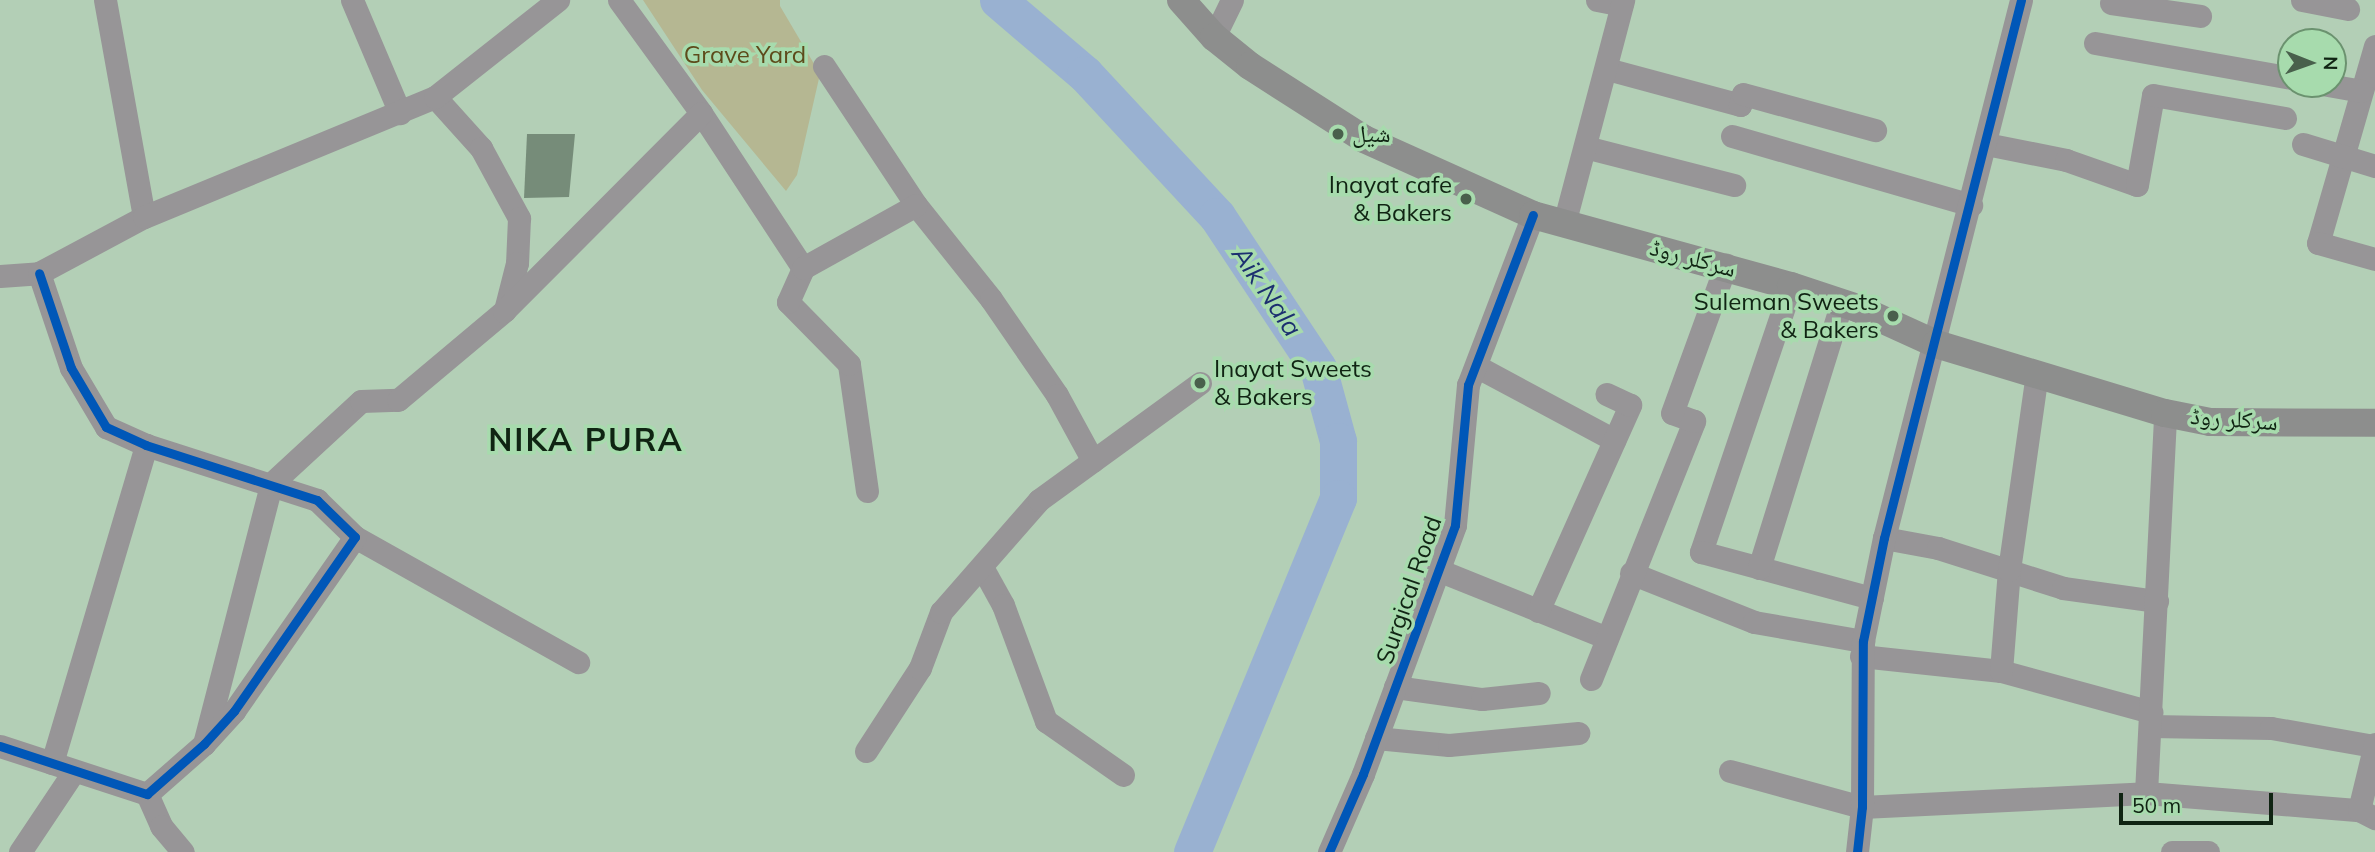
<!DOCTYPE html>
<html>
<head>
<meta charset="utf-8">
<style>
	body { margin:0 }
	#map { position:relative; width:2375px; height:852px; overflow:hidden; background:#b3cfb6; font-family:Mulish,"Noto Naskh Arabic",sans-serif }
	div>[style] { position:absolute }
	.green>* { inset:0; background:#b5b792 }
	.river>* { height:37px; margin:-18.5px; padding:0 18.5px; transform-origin:18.5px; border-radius:18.5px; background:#99b1d1 }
	.building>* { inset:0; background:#768c79 }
	.minor>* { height:23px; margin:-11.5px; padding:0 11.5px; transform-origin:11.5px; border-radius:11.5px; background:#979597 }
	.major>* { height:28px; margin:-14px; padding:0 14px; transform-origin:14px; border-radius:14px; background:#8d8e8d }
	.cycleway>* { height:9px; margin:-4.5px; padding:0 4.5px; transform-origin:4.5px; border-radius:4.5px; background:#0057b8 }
	.dots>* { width:19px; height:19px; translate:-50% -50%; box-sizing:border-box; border:4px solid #a7dbad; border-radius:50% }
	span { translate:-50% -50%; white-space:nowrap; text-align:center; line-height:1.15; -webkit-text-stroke:7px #a7dbad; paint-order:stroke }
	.park-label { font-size:24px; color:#5d4b1b }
	.poi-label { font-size:24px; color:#102413 }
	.left { translate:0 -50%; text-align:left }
	.right { translate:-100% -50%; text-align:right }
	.street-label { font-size:24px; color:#102413 }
	.water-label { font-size:26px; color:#1c2f70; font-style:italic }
	.district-label { font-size:32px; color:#102413; font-weight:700; letter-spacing:2px }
	.north { position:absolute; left:2277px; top:28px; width:70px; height:70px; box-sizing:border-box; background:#a7dbad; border:2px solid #6b926f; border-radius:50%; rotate:91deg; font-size:19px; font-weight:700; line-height:28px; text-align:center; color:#102413 }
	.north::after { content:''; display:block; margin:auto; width:24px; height:32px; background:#49604c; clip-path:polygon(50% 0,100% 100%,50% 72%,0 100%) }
	.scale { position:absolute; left:2119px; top:793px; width:154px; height:32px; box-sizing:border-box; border:4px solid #102413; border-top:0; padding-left:9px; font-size:21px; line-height:24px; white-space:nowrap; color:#102413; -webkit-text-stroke:5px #a7dbad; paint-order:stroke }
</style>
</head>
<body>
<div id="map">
	<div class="green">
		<i style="clip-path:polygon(643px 0,780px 0,780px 6px,820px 74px,797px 175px,786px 191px,702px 90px)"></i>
	</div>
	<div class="river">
		<i style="left:998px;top:0;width:114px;rotate:40.4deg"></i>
		<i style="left:1085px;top:74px;width:194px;rotate:47.1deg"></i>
		<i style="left:1217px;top:216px;width:182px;rotate:56.4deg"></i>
		<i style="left:1318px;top:368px;width:76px;rotate:74.7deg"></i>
		<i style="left:1338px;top:441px;width:57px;rotate:90deg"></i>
		<i style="left:1338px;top:498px;width:383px;rotate:112.4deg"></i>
	</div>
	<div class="building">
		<i style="clip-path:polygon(527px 134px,575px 134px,569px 197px,524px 198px)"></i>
	</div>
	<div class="minor">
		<i style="left:105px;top:0;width:220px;rotate:79.8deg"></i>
		<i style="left:352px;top:0;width:123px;rotate:67deg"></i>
		<i style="left:619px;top:0;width:140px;rotate:54deg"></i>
		<i style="left:701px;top:113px;width:186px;rotate:56.7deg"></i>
		<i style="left:1597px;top:0;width:25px;rotate:11deg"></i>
		<i style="left:2302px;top:0;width:47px;rotate:11.1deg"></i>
		<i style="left:2111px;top:3px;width:90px;rotate:8.3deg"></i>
		<i style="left:1214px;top:37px;width:41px;rotate:-64.1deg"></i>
		<i style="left:2095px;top:43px;width:199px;rotate:10.1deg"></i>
		<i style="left:2375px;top:46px;width:205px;rotate:106.1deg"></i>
		<i style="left:2318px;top:243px;width:59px;rotate:15.7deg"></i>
		<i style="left:824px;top:66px;width:167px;rotate:56.5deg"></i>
		<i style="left:916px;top:205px;width:120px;rotate:51.4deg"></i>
		<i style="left:991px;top:299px;width:116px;rotate:55.5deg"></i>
		<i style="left:1057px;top:395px;width:75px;rotate:61.4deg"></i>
		<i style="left:1607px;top:69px;width:138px;rotate:15.1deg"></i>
		<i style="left:1740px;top:105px;width:11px;rotate:-75deg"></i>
		<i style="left:1743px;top:94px;width:137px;rotate:15.3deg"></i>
		<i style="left:2322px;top:84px;width:40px;rotate:10deg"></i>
		<i style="left:435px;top:97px;width:69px;rotate:48deg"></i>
		<i style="left:481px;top:148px;width:80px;rotate:61.5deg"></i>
		<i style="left:519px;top:218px;width:45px;rotate:92.5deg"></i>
		<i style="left:517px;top:263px;width:49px;rotate:104.3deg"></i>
		<i style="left:1732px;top:136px;width:249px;rotate:16.1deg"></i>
		<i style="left:1986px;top:144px;width:82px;rotate:11.3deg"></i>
		<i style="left:2066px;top:160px;width:75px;rotate:19.4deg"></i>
		<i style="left:2137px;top:185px;width:91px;rotate:-79.9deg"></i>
		<i style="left:2153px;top:95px;width:134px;rotate:9.9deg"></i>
		<i style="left:2303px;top:144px;width:75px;rotate:17deg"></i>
		<i style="left:1585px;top:147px;width:154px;rotate:14.3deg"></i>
		<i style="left:1564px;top:224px;width:232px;rotate:-75.2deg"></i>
		<i style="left:39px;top:273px;width:100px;rotate:71.4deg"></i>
		<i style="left:71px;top:368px;width:69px;rotate:59.3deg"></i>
		<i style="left:106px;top:427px;width:44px;rotate:24.2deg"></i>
		<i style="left:146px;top:445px;width:180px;rotate:17.8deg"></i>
		<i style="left:317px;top:500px;width:53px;rotate:44.2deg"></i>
		<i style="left:355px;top:537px;width:256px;rotate:29.3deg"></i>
		<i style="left:0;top:276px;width:39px;rotate:-4deg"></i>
		<i style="left:39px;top:273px;width:119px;rotate:-28.1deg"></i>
		<i style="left:144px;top:217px;width:315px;rotate:-22.4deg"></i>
		<i style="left:435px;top:97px;width:157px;rotate:-38.3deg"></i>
		<i style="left:1791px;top:286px;width:281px;rotate:108.7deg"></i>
		<i style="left:1701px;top:552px;width:177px;rotate:15.1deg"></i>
		<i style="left:1476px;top:366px;width:157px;rotate:28.2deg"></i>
		<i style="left:867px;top:491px;width:128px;rotate:-98.1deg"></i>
		<i style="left:849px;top:364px;width:87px;rotate:-134.5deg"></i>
		<i style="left:788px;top:302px;width:37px;rotate:-66deg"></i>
		<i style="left:803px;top:268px;width:129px;rotate:-29.1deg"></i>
		<i style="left:1884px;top:538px;width:55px;rotate:10.5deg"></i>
		<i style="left:1938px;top:548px;width:131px;rotate:17.7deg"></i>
		<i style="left:2063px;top:588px;width:95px;rotate:7.9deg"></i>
		<i style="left:982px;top:567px;width:43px;rotate:61.1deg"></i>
		<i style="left:1003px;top:605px;width:124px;rotate:69.7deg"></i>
		<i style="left:1046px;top:721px;width:94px;rotate:35deg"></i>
		<i style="left:1759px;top:568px;width:279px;rotate:-72.7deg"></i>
		<i style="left:1438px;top:570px;width:182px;rotate:21.9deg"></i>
		<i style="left:1631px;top:573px;width:132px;rotate:21.7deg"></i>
		<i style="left:1754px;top:622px;width:111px;rotate:9.9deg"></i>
		<i style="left:1538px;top:611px;width:226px;rotate:-65.9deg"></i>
		<i style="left:1630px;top:405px;width:26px;rotate:-155deg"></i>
		<i style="left:1861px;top:656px;width:141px;rotate:6.1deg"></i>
		<i style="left:2001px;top:671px;width:156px;rotate:15.3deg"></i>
		<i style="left:2001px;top:671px;width:101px;rotate:-85.5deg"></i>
		<i style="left:2009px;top:570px;width:198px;rotate:-81.9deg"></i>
		<i style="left:1591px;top:679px;width:278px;rotate:-68.2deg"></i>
		<i style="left:1694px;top:421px;width:23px;rotate:-160deg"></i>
		<i style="left:1672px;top:413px;width:158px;rotate:-70deg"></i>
		<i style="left:1395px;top:687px;width:88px;rotate:7.9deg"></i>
		<i style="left:1482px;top:699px;width:57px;rotate:-6deg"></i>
		<i style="left:2150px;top:726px;width:121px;rotate:0.9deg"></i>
		<i style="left:2271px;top:728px;width:105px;rotate:9.9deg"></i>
		<i style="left:1376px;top:738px;width:73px;rotate:5.5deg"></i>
		<i style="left:1449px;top:745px;width:130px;rotate:-5.3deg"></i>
		<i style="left:204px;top:744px;width:268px;rotate:-75.5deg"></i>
		<i style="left:271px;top:484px;width:122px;rotate:-42.7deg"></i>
		<i style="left:361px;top:401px;width:37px;rotate:-2deg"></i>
		<i style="left:398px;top:400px;width:138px;rotate:-40deg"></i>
		<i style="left:504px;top:311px;width:279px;rotate:-45.1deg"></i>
		<i style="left:0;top:746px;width:155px;rotate:18.1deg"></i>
		<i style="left:147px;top:794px;width:76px;rotate:-41.3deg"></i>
		<i style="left:204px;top:744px;width:45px;rotate:-47.7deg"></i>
		<i style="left:234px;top:711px;width:212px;rotate:-55.2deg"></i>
		<i style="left:866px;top:751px;width:99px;rotate:-57deg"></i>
		<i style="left:920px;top:668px;width:60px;rotate:-69.4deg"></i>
		<i style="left:941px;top:612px;width:149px;rotate:-48.8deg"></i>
		<i style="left:1039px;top:500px;width:199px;rotate:-36deg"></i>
		<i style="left:52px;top:763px;width:332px;rotate:-73.5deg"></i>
		<i style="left:1730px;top:771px;width:137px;rotate:15.3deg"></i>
		<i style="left:1862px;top:807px;width:284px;rotate:-2.8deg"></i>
		<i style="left:2146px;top:793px;width:214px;rotate:4.6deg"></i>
		<i style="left:2359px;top:810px;width:18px;rotate:27deg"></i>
		<i style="left:2146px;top:793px;width:380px;rotate:-87.1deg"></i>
		<i style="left:147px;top:794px;width:35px;rotate:66deg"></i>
		<i style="left:161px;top:826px;width:34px;rotate:50deg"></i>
		<i style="left:2359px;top:810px;width:68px;rotate:-76.4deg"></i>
		<i style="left:20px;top:852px;width:97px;rotate:-56.3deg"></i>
		<i style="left:1329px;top:852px;width:85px;rotate:-66.4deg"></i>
		<i style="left:1363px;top:774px;width:265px;rotate:-69.7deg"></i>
		<i style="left:1455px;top:525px;width:141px;rotate:-84.7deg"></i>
		<i style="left:1468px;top:385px;width:182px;rotate:-69.1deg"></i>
		<i style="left:1857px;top:852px;width:45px;rotate:-83.7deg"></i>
		<i style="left:1862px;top:807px;width:166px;rotate:-89.7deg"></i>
		<i style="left:1863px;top:641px;width:105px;rotate:-78.5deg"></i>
		<i style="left:1884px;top:538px;width:555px;rotate:-75.71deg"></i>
		<i style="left:2172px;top:852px;width:36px"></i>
	</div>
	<div class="major">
		<i style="left:1181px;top:0;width:50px;rotate:48.3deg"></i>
		<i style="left:1214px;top:37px;width:46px;rotate:38.9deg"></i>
		<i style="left:1250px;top:66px;width:135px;rotate:32.6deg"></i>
		<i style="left:1364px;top:139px;width:185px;rotate:24.2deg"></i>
		<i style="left:1533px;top:215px;width:268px;rotate:15.4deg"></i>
		<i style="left:1791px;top:286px;width:70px;rotate:18.4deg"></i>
		<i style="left:1857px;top:308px;width:87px;rotate:24.5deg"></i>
		<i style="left:1936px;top:344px;width:239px;rotate:16.8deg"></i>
		<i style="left:2165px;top:413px;width:46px;rotate:11.3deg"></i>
		<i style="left:2210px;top:422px;width:165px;rotate:0.3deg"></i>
	</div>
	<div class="cycleway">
		<i style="left:0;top:746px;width:155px;rotate:18.1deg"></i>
		<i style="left:147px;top:794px;width:76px;rotate:-41.3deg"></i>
		<i style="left:204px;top:744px;width:45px;rotate:-47.7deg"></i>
		<i style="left:234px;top:711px;width:212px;rotate:-55.2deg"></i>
		<i style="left:355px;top:537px;width:53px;rotate:-135.8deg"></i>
		<i style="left:317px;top:500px;width:180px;rotate:-162.2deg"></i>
		<i style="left:146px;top:445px;width:44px;rotate:-155.8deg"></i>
		<i style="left:106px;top:427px;width:69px;rotate:-120.7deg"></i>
		<i style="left:71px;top:368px;width:100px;rotate:-108.6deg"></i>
		<i style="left:1329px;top:852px;width:85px;rotate:-66.4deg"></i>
		<i style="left:1363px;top:774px;width:265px;rotate:-69.7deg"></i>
		<i style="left:1455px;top:525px;width:141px;rotate:-84.7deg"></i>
		<i style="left:1468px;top:385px;width:182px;rotate:-69.1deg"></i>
		<i style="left:1857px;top:852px;width:45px;rotate:-83.7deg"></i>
		<i style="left:1862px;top:807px;width:166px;rotate:-89.7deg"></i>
		<i style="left:1863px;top:641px;width:105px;rotate:-78.5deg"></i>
		<i style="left:1884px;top:538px;width:555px;rotate:-75.71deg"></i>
	</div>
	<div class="dots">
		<i style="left:1338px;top:134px;background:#49604c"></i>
		<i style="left:1466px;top:199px;background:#49604c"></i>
		<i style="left:1893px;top:316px;background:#49604c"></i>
		<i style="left:1200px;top:383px;background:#49604c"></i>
	</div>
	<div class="park-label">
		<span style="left:745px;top:55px">Grave Yard</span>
	</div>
	<div class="poi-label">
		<span class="left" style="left:1352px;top:134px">شیل</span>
		<span class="right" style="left:1452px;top:199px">Inayat cafe<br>&amp; Bakers</span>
		<span class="right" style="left:1879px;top:316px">Suleman Sweets<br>&amp; Bakers</span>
		<span class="left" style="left:1214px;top:383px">Inayat Sweets<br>&amp; Bakers</span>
	</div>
	<div class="street-label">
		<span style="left:1693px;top:258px;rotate:15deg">سرکلر روڈ</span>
		<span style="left:2234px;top:419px;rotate:4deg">سرکلر روڈ</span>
		<span style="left:1409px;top:590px;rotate:-71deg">Surgical Road</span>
	</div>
	<div class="water-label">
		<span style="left:1267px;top:291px;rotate:56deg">Aik Nala</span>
	</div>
	<div class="district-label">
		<span style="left:586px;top:439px">NIKA PURA</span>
	</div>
	<div class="north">N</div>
	<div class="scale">50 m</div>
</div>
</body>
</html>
